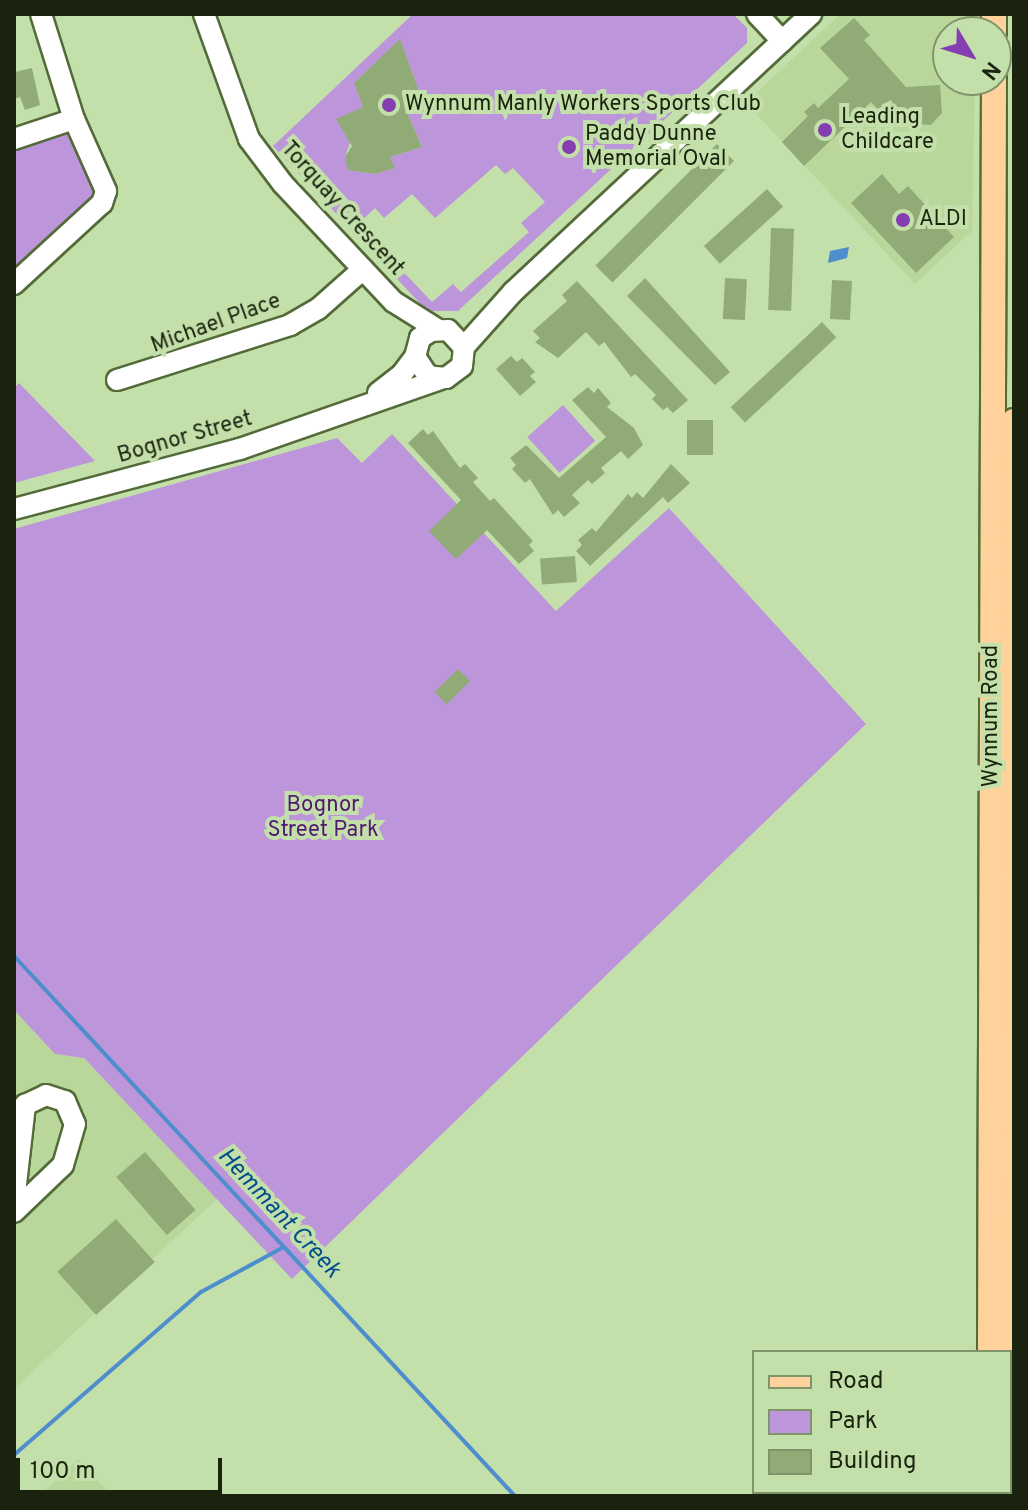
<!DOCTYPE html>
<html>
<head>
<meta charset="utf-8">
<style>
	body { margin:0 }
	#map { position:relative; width:1028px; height:1510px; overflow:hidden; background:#c4e0aa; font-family:Overpass,sans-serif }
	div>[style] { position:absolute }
	.built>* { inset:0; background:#b9d79a; transform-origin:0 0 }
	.green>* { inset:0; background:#bd95da; transform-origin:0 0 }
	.water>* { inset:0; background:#4e8ecd }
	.stream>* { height:4px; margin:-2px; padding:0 2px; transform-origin:2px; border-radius:2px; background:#4e8ecd }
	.building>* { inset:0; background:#90ab76; transform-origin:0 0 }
	.roads { filter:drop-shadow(2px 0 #536b39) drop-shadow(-2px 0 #536b39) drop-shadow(0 2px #536b39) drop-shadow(0 -2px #536b39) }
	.minor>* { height:20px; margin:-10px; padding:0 10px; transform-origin:10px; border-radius:10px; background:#fff }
	.major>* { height:24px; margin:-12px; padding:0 12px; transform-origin:12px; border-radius:12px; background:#fed29a }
	.dots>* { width:22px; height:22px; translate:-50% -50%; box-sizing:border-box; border:4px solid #c4e0aa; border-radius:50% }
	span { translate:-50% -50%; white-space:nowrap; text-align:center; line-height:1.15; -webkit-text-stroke:8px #c4e0aa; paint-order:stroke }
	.poi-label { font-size:22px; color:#19230e }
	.left { translate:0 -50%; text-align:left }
	.street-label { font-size:22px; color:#19230e }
	.park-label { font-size:22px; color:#511871 }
	.water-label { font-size:24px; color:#034f8a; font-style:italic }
	.frame { position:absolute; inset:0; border:16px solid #19230e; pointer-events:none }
	.legend { position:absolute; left:752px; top:1350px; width:260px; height:144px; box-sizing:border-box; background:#c4e0aa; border:2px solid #80946c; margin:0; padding:10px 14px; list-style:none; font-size:24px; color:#19230e }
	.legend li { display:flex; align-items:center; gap:16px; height:40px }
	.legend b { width:40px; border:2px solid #80946c }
	.north { position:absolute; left:932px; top:16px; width:80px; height:80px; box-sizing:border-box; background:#c4e0aa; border:2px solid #80946c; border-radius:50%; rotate:128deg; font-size:22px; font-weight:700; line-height:32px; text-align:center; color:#19230e }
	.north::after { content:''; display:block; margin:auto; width:28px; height:36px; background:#853eb1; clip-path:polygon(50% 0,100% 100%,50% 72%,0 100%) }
	.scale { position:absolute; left:16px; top:1458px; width:206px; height:36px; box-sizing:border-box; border:4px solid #19230e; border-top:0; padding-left:10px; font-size:24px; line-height:28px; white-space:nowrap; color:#19230e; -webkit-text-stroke:6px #c4e0aa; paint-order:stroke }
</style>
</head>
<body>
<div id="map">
	<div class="built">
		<i style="clip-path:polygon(840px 14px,977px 14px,976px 32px,948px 32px,948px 80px,975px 80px,972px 231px,915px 284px,746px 103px)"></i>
		<i style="clip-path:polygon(14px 1010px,55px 1054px,83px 1058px,218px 1198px,14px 1389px)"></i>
		<i style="clip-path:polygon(78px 1459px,112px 1496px,39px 1496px)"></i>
		<i style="left:834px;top:1492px;width:132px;height:6px"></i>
	</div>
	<div class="green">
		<i style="clip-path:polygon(evenodd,413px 14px,733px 14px,747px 28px,747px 43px,458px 311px,427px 311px,273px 146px,413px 14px,400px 40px,423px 102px,405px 108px,422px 147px,390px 157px,394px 168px,375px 174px,349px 170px,345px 157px,363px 107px,355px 82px,400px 40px,413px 14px,496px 165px,505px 174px,513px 168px,545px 202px,521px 223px,529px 232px,461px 292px,453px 284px,432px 302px,358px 224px,375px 208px,384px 218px,412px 194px,435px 218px,496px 165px)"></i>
		<i style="clip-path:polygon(74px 119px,106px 191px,14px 284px,14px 139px)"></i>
		<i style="clip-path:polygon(19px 383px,95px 461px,14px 483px,14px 388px)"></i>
		<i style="left:563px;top:405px;width:48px;height:48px;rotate:48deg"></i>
		<i style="clip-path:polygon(392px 434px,556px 611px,669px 508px,866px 724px,292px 1279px,84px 1058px,55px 1054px,14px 1010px,14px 529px,337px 438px,362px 463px)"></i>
	</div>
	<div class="water">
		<i style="clip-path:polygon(849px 247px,847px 258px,828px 263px,830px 251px)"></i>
	</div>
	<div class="stream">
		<i style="left:14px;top:956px;width:737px;rotate:47.15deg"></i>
		<i style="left:14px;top:1455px;width:248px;rotate:-41.1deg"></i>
		<i style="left:201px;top:1292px;width:92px;rotate:-28.5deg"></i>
	</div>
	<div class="building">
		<i style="clip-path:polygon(854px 18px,870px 35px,864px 40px,906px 87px,940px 85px,942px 113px,931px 125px,890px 122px,871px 102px,804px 166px,782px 142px,808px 116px,804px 112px,814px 103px,818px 108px,849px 79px,820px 48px)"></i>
		<i style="clip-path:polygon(400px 39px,423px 102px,405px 108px,422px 147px,390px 157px,395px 168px,375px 174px,348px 170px,345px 157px,352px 146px,336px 119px,363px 107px,354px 83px)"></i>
		<i style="clip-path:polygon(32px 68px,40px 105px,25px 110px,20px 97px,14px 99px,15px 72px)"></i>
		<i style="left:717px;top:144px;width:24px;height:172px;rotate:45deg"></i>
		<i style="clip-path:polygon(882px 174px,899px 194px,908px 186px,954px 237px,916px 273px,851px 203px)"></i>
		<i style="left:767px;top:189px;width:24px;height:85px;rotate:48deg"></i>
		<i style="left:771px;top:228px;width:23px;height:82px;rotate:2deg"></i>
		<i style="clip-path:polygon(645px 278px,730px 372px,715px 385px,627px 296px)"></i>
		<i style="left:725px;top:278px;width:22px;height:41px;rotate:3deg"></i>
		<i style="left:832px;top:280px;width:20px;height:39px;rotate:3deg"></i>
		<i style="clip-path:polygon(577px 281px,688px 400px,673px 413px,667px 407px,663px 410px,652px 399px,656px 395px,635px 374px,631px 377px,604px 342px,599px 346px,586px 332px,558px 358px,535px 342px,540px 338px,533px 331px,567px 301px,562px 295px)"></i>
		<i style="left:822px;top:322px;width:21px;height:125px;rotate:47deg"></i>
		<i style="clip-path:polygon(511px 356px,517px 362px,522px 358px,535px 372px,530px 376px,536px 382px,520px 396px,496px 369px)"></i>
		<i style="clip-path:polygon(588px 387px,594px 393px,598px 388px,611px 403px,607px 407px,634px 428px,643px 445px,628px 459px,621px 451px,601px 468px,605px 473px,599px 478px,592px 484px,588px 480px,572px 495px,580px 503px,564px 517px,558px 510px,553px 515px,530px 479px,525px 483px,512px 469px,516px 465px,510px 458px,526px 445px,559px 478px,606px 437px,572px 400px)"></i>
		<i style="left:687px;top:420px;width:26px;height:35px"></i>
		<i style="clip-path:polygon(423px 429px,428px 435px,433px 431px,460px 468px,465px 464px,478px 478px,473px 482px,490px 501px,494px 498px,533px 541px,529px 545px,534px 551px,519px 564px,487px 530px,456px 559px,429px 531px,461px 500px,408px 443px)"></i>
		<i style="clip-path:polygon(671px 464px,690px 483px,668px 503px,663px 497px,590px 566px,576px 551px,582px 545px,578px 540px,592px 528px,596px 532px,628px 494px,632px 498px,637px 492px,643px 498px)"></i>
		<i style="left:575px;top:556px;width:26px;height:35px;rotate:86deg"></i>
		<i style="left:458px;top:669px;width:17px;height:33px;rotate:45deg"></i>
		<i style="left:145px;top:1152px;width:77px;height:38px;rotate:49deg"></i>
		<i style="left:116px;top:1219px;width:58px;height:79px;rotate:48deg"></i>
	</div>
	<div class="roads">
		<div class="minor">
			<i style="left:41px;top:14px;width:110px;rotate:72.6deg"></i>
			<i style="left:204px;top:14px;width:133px;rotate:70.2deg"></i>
			<i style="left:249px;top:139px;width:56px;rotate:52.9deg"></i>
			<i style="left:283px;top:184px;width:162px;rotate:46.8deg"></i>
			<i style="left:394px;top:302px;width:51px;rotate:32.1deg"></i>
			<i style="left:757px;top:14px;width:37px;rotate:47deg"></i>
			<i style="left:14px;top:139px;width:63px;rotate:-18.4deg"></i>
			<i style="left:74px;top:119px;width:79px;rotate:66deg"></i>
			<i style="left:106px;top:191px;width:13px;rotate:108deg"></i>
			<i style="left:102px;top:203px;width:120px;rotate:137.4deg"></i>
			<i style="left:464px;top:347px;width:74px;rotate:-48.3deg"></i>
			<i style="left:513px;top:292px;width:408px;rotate:-43deg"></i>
			<i style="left:117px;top:380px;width:182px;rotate:-17.6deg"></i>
			<i style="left:290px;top:325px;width:32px;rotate:-30deg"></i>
			<i style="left:318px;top:309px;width:60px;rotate:-41.6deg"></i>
			<i style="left:378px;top:393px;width:31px;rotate:-38deg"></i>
			<i style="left:402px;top:374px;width:21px;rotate:-53deg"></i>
			<i style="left:415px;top:357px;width:20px;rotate:-75deg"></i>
			<i style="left:420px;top:338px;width:13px;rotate:-32deg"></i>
			<i style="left:431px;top:331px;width:17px;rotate:-3deg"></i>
			<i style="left:448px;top:330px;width:23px;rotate:47deg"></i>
			<i style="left:464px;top:347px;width:19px;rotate:96deg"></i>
			<i style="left:462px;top:366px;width:20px;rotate:143deg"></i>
			<i style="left:446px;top:378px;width:18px;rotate:-174deg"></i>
			<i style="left:428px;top:376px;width:23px;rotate:-124deg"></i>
			<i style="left:14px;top:509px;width:234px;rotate:-14.9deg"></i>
			<i style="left:240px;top:449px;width:213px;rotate:-19.2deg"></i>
			<i style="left:14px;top:1202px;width:98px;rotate:-83.5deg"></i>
			<i style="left:25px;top:1105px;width:23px;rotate:-25deg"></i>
			<i style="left:46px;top:1095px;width:20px;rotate:18deg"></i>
			<i style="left:65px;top:1101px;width:25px;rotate:67deg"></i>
			<i style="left:75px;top:1124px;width:43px;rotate:106.3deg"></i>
			<i style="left:63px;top:1165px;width:68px;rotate:136.2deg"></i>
		</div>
		<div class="major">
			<i style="left:994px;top:14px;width:18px;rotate:90deg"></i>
			<i style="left:1014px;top:421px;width:607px;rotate:90deg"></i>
			<i style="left:990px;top:1352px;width:1272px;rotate:-89.82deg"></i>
			<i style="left:990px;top:1496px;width:4px;rotate:-90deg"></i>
			<i style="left:1012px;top:1496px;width:467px;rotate:-89.8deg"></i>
		</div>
	</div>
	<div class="dots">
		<i style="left:389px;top:105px;background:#853eb1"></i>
		<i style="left:825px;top:130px;background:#853eb1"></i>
		<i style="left:569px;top:147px;background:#853eb1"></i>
		<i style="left:903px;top:220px;background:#853eb1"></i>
	</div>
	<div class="poi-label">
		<span class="left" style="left:405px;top:105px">Wynnum Manly Workers Sports Club</span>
		<span class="left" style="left:841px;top:130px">Leading<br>Childcare</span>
		<span class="left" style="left:585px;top:147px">Paddy Dunne<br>Memorial Oval</span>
		<span class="left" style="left:919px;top:220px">ALDI</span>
	</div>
	<div class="street-label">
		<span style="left:342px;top:209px;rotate:48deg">Torquay Crescent</span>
		<span style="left:216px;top:324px;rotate:-20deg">Michael Place</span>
		<span style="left:185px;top:438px;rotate:-16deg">Bognor Street</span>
		<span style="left:992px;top:716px;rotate:-90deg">Wynnum Road</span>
	</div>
	<div class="park-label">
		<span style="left:323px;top:818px">Bognor<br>Street Park</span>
	</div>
	<div class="water-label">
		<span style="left:278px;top:1214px;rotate:47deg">Hemmant Creek</span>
	</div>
	<div class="frame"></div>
	<ul class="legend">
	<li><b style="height:10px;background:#fed29a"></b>Road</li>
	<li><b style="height:22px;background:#bd95da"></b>Park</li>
	<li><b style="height:22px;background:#90ab76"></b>Building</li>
	</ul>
	<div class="north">N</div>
	<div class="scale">100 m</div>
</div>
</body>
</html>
